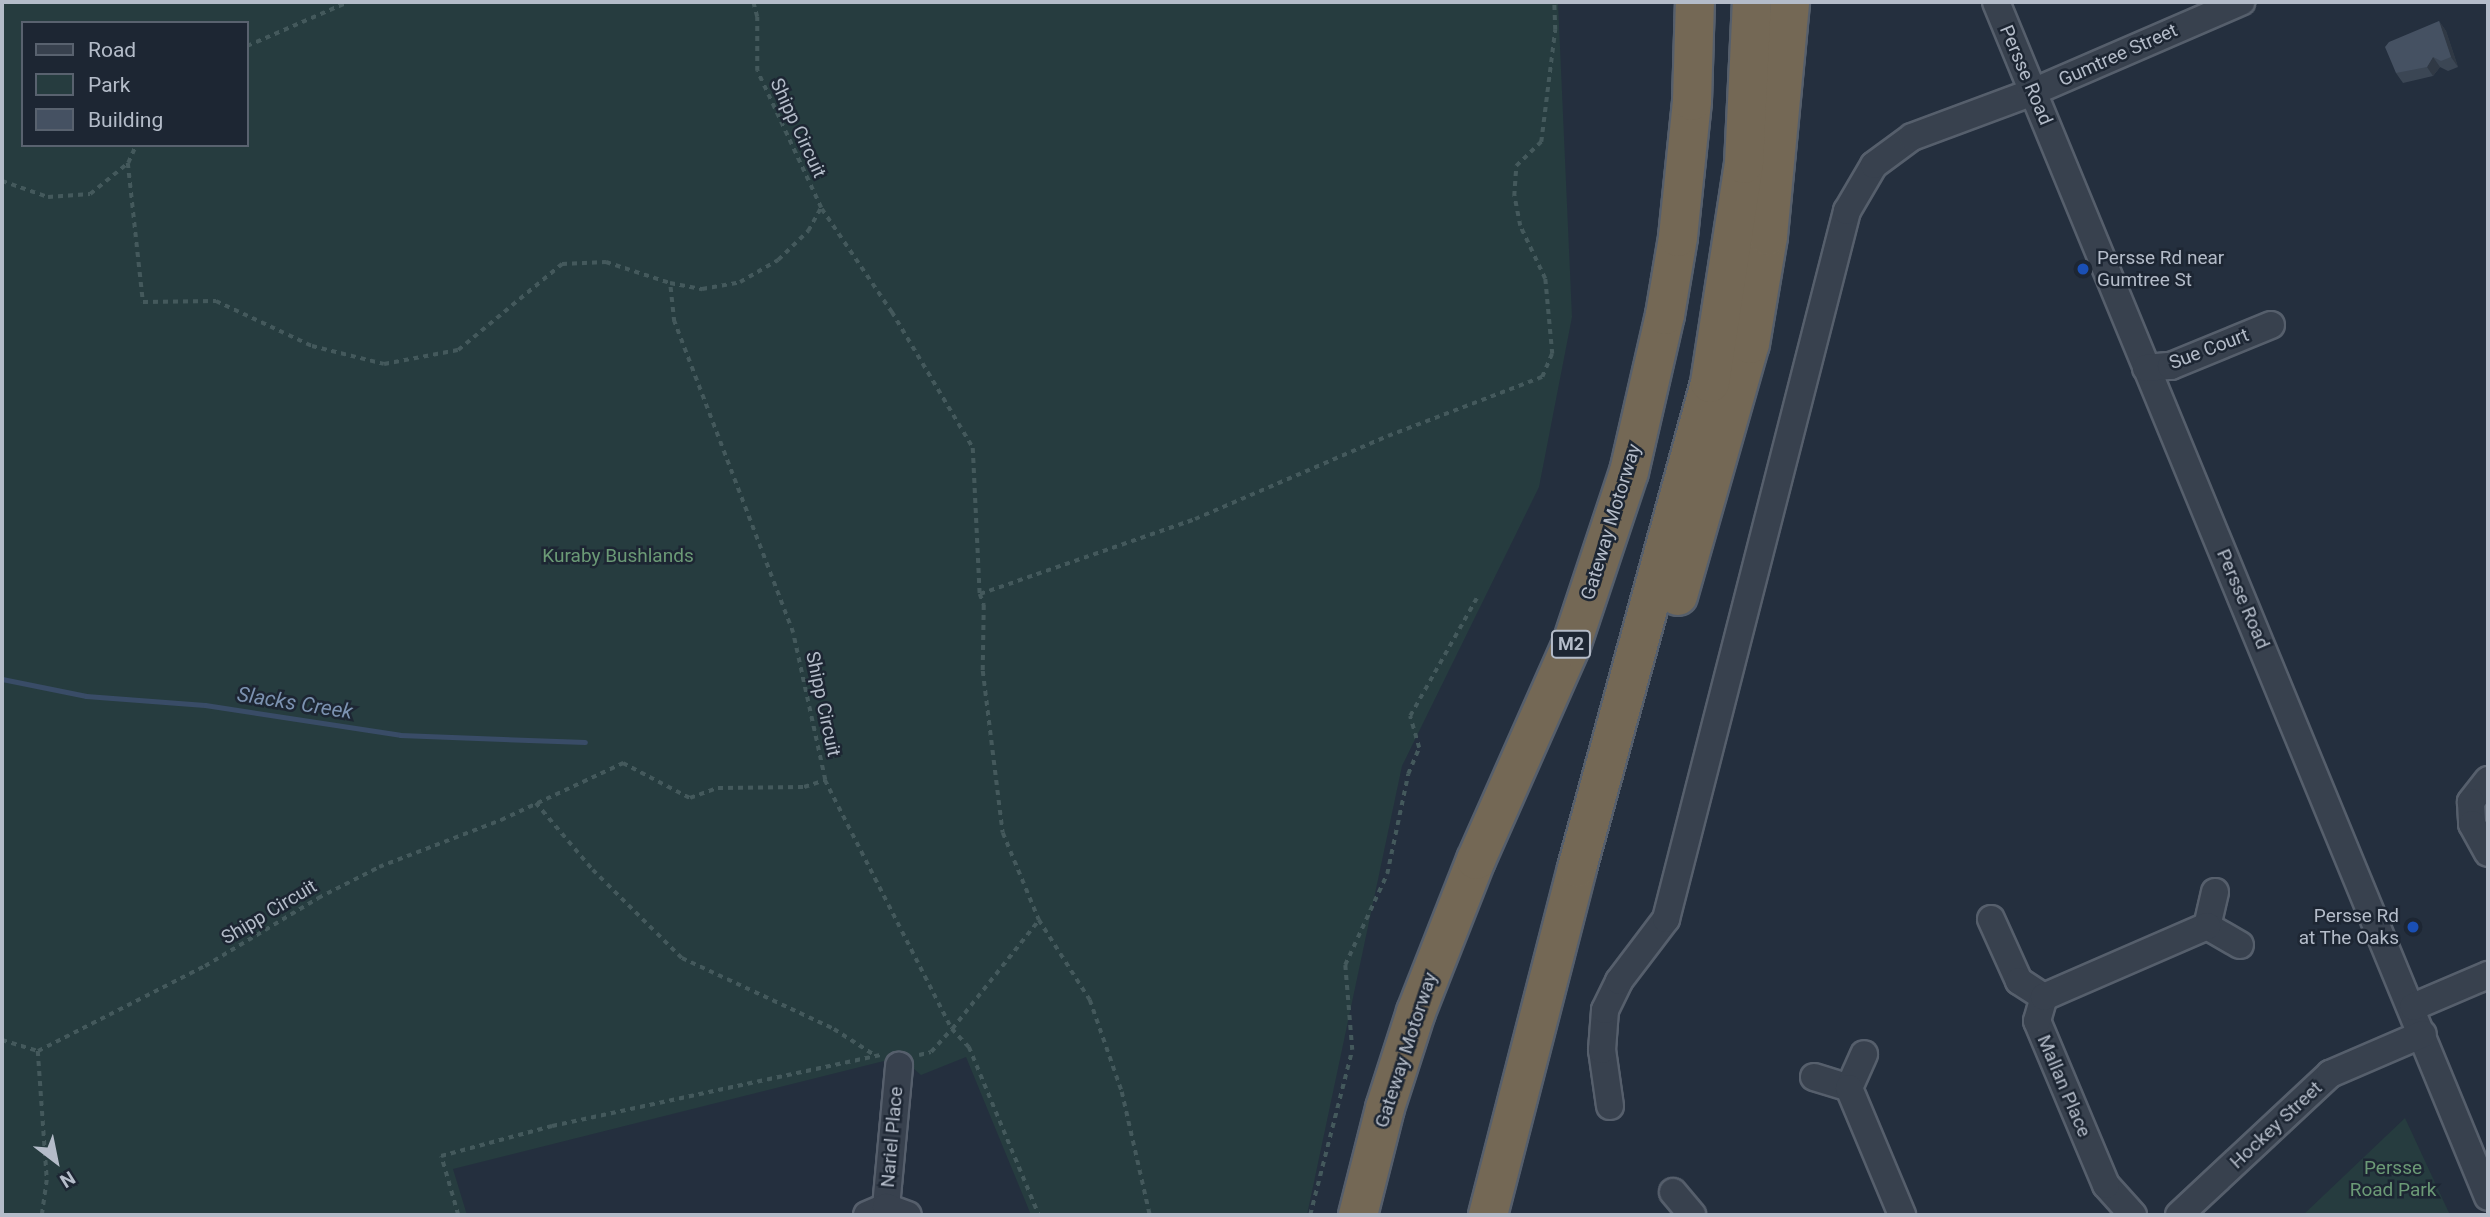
<!DOCTYPE html>
<html>
<head>
<meta charset="utf-8">
<style>
	body { margin:0 }
	#map { position:relative; width:2490px; height:1217px; overflow:hidden; background:#242f3e; font-family:Roboto,sans-serif }
	div>[style] { position:absolute }
	.green>* { inset:0; background:#263c3f }
	.stream>* { height:5px; margin:-2.5px; padding:0 2.5px; transform-origin:2.5px; border-radius:2.5px; background:#394c67 }
	.path>* { height:3.5px; margin-top:-1.75px; transform-origin:0; background:repeating-linear-gradient(90deg,#44595c 0 5px,transparent 0 10px) }
	.roads { filter:drop-shadow(2px 0 #565f6c) drop-shadow(-2px 0 #565f6c) drop-shadow(0 2px #565f6c) drop-shadow(0 -2px #565f6c) }
	.minor>* { height:26px; margin:-13px; padding:0 13px; transform-origin:13px; border-radius:13px; background:#38414e }
	.highway>* { height:38px; margin:-19px; padding:0 19px; transform-origin:19px; border-radius:19px; background:#746855 }
	.wall>* { inset:0; background:#3b4654 }
	.shaded-wall>* { inset:0; background:#303945 }
	.building>* { inset:0; background:#455162 }
	.dots>* { width:19px; height:19px; translate:-50% -50%; box-sizing:border-box; border:4px solid #1d2633; border-radius:50% }
	span { translate:-50% -50%; white-space:nowrap; text-align:center; line-height:1.15; -webkit-text-stroke:5px #1d2633; paint-order:stroke }
	.shield-label span { padding:2px 5px; background:#1d2633; border:2px solid; border-radius:5px; -webkit-text-stroke-width:0 }
	.shield-label { font-size:18px; color:#b4bcc9; font-weight:700 }
	.street-label { font-size:19px; color:#b4bcc9 }
	.poi-label { font-size:19px; color:#b4bcc9 }
	.left { translate:0 -50%; text-align:left }
	.right { translate:-100% -50%; text-align:right }
	.park-label { font-size:19px; color:#6b9a76 }
	.water-label { font-size:21px; color:#7c92b1; font-style:italic }
	.frame { position:absolute; inset:0; border:4px solid #b4bcc9; pointer-events:none }
	.legend { position:absolute; left:21px; top:21px; width:228px; height:126px; box-sizing:border-box; background:#1d2633; border:2px solid #59626f; margin:0; padding:9px 12px; list-style:none; font-size:21px; color:#b4bcc9 }
	.legend li { display:flex; align-items:center; gap:14px; height:35px }
	.legend b { width:35px; border:2px solid #59626f }
	.north { position:absolute; left:21px; top:1126px; width:70px; height:70px; -webkit-text-stroke:5px #1d2633; paint-order:stroke; rotate:148deg; font-size:19px; font-weight:700; line-height:28px; text-align:center; color:#b4bcc9 }
	.north::after { content:''; display:block; margin:auto; width:24px; height:32px; background:#b4bcc9; clip-path:polygon(50% 0,100% 100%,50% 72%,0 100%) }
</style>
</head>
<body>
<div id="map">
	<div class="green">
		<i style="clip-path:polygon(evenodd,2px 2px,1558px 2px,1572px 317px,1539px 487px,1402px 766px,1307px 1215px,1031px 1215px,966px 1057px,921px 1075px,900px 1057px,453px 1169px,467px 1215px,2px 1215px,2px 2px,23px 23px,247px 23px,247px 145px,23px 145px,23px 23px)"></i>
		<i style="clip-path:polygon(2405px 1118px,2450px 1215px,2303px 1215px)"></i>
	</div>
	<div class="stream">
		<i style="left:2px;top:679px;width:86px;rotate:11.4deg"></i>
		<i style="left:86px;top:696px;width:119px;rotate:4.3deg"></i>
		<i style="left:205px;top:705px;width:197px;rotate:8.7deg"></i>
		<i style="left:400px;top:735px;width:185px;rotate:2.2deg"></i>
	</div>
	<div class="path">
		<i style="left:247px;top:46px;width:110px;rotate:-23.5deg"></i>
		<i style="left:128px;top:163px;width:140px;rotate:83.8deg"></i>
		<i style="left:143px;top:302px;width:73px;rotate:-0.8deg"></i>
		<i style="left:216px;top:301px;width:106px;rotate:25.1deg"></i>
		<i style="left:312px;top:346px;width:74px;rotate:14deg"></i>
		<i style="left:384px;top:364px;width:75px;rotate:-10.7deg"></i>
		<i style="left:458px;top:350px;width:135px;rotate:-39.6deg"></i>
		<i style="left:562px;top:264px;width:44px;rotate:-2.6deg"></i>
		<i style="left:606px;top:262px;width:67px;rotate:18.2deg"></i>
		<i style="left:2px;top:181px;width:49px;rotate:19.2deg"></i>
		<i style="left:48px;top:197px;width:42px;rotate:-4.1deg"></i>
		<i style="left:90px;top:194px;width:49px;rotate:-39.2deg"></i>
		<i style="left:128px;top:163px;width:20px;rotate:-66deg"></i>
		<i style="left:822px;top:209px;width:125px;rotate:55.8deg"></i>
		<i style="left:892px;top:312px;width:158px;rotate:59.2deg"></i>
		<i style="left:973px;top:448px;width:146px;rotate:87.3deg"></i>
		<i style="left:980px;top:594px;width:12px;rotate:70deg"></i>
		<i style="left:984px;top:605px;width:66px;rotate:90.9deg"></i>
		<i style="left:983px;top:671px;width:163px;rotate:83deg"></i>
		<i style="left:1003px;top:833px;width:94px;rotate:67.5deg"></i>
		<i style="left:980px;top:594px;width:228px;rotate:-19.2deg"></i>
		<i style="left:1195px;top:519px;width:210px;rotate:-23.3deg"></i>
		<i style="left:1388px;top:436px;width:165px;rotate:-21deg"></i>
		<i style="left:1542px;top:377px;width:25px;rotate:-67deg"></i>
		<i style="left:1552px;top:354px;width:75px;rotate:-95.3deg"></i>
		<i style="left:1545px;top:279px;width:59px;rotate:-115.3deg"></i>
		<i style="left:1520px;top:226px;width:31px;rotate:-101deg"></i>
		<i style="left:1514px;top:196px;width:30px;rotate:-86deg"></i>
		<i style="left:1516px;top:166px;width:35px;rotate:-44deg"></i>
		<i style="left:1541px;top:142px;width:113px;rotate:-82.9deg"></i>
		<i style="left:1555px;top:30px;width:28px;rotate:-92deg"></i>
		<i style="left:825px;top:780px;width:280px;rotate:63deg"></i>
		<i style="left:952px;top:1029px;width:25px;rotate:47deg"></i>
		<i style="left:969px;top:1047px;width:182px;rotate:67.4deg"></i>
		<i style="left:536px;top:803px;width:88px;rotate:49.6deg"></i>
		<i style="left:593px;top:870px;width:125px;rotate:44.7deg"></i>
		<i style="left:682px;top:958px;width:168px;rotate:25deg"></i>
		<i style="left:834px;top:1029px;width:50px;rotate:32.7deg"></i>
		<i style="left:2px;top:1040px;width:38px;rotate:17deg"></i>
		<i style="left:38px;top:1051px;width:187px;rotate:-27deg"></i>
		<i style="left:205px;top:966px;width:132px;rotate:-31deg"></i>
		<i style="left:318px;top:898px;width:68px;rotate:-26.9deg"></i>
		<i style="left:379px;top:867px;width:131px;rotate:-21.1deg"></i>
		<i style="left:501px;top:820px;width:135px;rotate:-25deg"></i>
		<i style="left:623px;top:763px;width:76px;rotate:27.6deg"></i>
		<i style="left:690px;top:798px;width:30px;rotate:-20deg"></i>
		<i style="left:718px;top:788px;width:86px;rotate:-0.7deg"></i>
		<i style="left:804px;top:787px;width:22px;rotate:-18deg"></i>
		<i style="left:825px;top:780px;width:150px;rotate:-102.3deg"></i>
		<i style="left:793px;top:633px;width:333px;rotate:-110.9deg"></i>
		<i style="left:674px;top:322px;width:39px;rotate:-96deg"></i>
		<i style="left:670px;top:283px;width:33px;rotate:11deg"></i>
		<i style="left:702px;top:289px;width:39px;rotate:-10deg"></i>
		<i style="left:740px;top:282px;width:44px;rotate:-30.1deg"></i>
		<i style="left:778px;top:260px;width:42px;rotate:-44deg"></i>
		<i style="left:808px;top:231px;width:26px;rotate:-61deg"></i>
		<i style="left:821px;top:208px;width:151px;rotate:-115deg"></i>
		<i style="left:757px;top:71px;width:54px;rotate:-90deg"></i>
		<i style="left:757px;top:17px;width:16px;rotate:-105deg"></i>
		<i style="left:38px;top:1051px;width:129px;rotate:86deg"></i>
		<i style="left:47px;top:1180px;width:35px;rotate:98deg"></i>
		<i style="left:919px;top:1055px;width:12px;rotate:-14deg"></i>
		<i style="left:931px;top:1052px;width:31px;rotate:-48deg"></i>
		<i style="left:952px;top:1029px;width:139px;rotate:-51.4deg"></i>
		<i style="left:1039px;top:920px;width:95px;rotate:57.5deg"></i>
		<i style="left:1090px;top:1000px;width:97px;rotate:70.8deg"></i>
		<i style="left:1122px;top:1092px;width:126px;rotate:77.2deg"></i>
		<i style="left:458px;top:1215px;width:61px;rotate:-106.1deg"></i>
		<i style="left:441px;top:1156px;width:115px;rotate:-15.1deg"></i>
		<i style="left:552px;top:1126px;width:337px;rotate:-12.2deg"></i>
		<i style="left:1310px;top:1215px;width:170px;rotate:-75.7deg"></i>
		<i style="left:1352px;top:1050px;width:85px;rotate:-94.7deg"></i>
		<i style="left:1345px;top:965px;width:100px;rotate:-65.2deg"></i>
		<i style="left:1387px;top:874px;width:102px;rotate:-78.1deg"></i>
		<i style="left:1408px;top:774px;width:28px;rotate:-67deg"></i>
		<i style="left:1419px;top:748px;width:33px;rotate:-106deg"></i>
		<i style="left:1410px;top:716px;width:138px;rotate:-60.5deg"></i>
	</div>
	<div class="roads">
		<div class="minor">
			<i style="left:1996px;top:2px;width:1292px;rotate:67.62deg"></i>
			<i style="left:2146px;top:368px;width:25px;rotate:-5deg"></i>
			<i style="left:2171px;top:366px;width:108px;rotate:-22.3deg"></i>
			<i style="left:2488px;top:780px;width:28px;rotate:128deg"></i>
			<i style="left:2471px;top:802px;width:22px;rotate:87deg"></i>
			<i style="left:2472px;top:824px;width:33px;rotate:61deg"></i>
			<i style="left:2215px;top:892px;width:35px;rotate:103deg"></i>
			<i style="left:2207px;top:926px;width:38px;rotate:30deg"></i>
			<i style="left:1991px;top:919px;width:68px;rotate:65.7deg"></i>
			<i style="left:2019px;top:981px;width:30px;rotate:33deg"></i>
			<i style="left:2413px;top:1007px;width:82px;rotate:-23.1deg"></i>
			<i style="left:1814px;top:1077px;width:37px;rotate:17deg"></i>
			<i style="left:1849px;top:1088px;width:37px;rotate:-66deg"></i>
			<i style="left:1849px;top:1088px;width:138px;rotate:67.3deg"></i>
			<i style="left:1610px;top:1106px;width:57px;rotate:-98.1deg"></i>
			<i style="left:1602px;top:1050px;width:40px;rotate:-85.7deg"></i>
			<i style="left:1605px;top:1010px;width:32px;rotate:-64deg"></i>
			<i style="left:1619px;top:981px;width:78px;rotate:-52.8deg"></i>
			<i style="left:1666px;top:919px;width:731px;rotate:-75.66deg"></i>
			<i style="left:1847px;top:211px;width:53px;rotate:-59.6deg"></i>
			<i style="left:1874px;top:165px;width:47px;rotate:-36.4deg"></i>
			<i style="left:1912px;top:137px;width:129px;rotate:-20.4deg"></i>
			<i style="left:2033px;top:92px;width:227px;rotate:-23.4deg"></i>
			<i style="left:1673px;top:1192px;width:30px;rotate:50deg"></i>
			<i style="left:886px;top:1207px;width:142px;rotate:-84.7deg"></i>
			<i style="left:867px;top:1215px;width:21px;rotate:-23deg"></i>
			<i style="left:886px;top:1207px;width:23px;rotate:20deg"></i>
			<i style="left:2133px;top:1215px;width:40px;rotate:-132deg"></i>
			<i style="left:2106px;top:1185px;width:178px;rotate:-112.8deg"></i>
			<i style="left:2037px;top:1021px;width:25px;rotate:-74deg"></i>
			<i style="left:2044px;top:997px;width:178px;rotate:-23.5deg"></i>
			<i style="left:2179px;top:1215px;width:207px;rotate:-43deg"></i>
			<i style="left:2330px;top:1074px;width:101px;rotate:-23.3deg"></i>
		</div>
		<div class="highway">
			<i style="left:1678px;top:596px;width:262px;rotate:-74.1deg"></i>
			<i style="left:1750px;top:344px;width:109px;rotate:-80.5deg"></i>
			<i style="left:1768px;top:236px;width:235px;rotate:-84.6deg"></i>
			<i style="left:1358px;top:1215px;width:110px;rotate:-75.8deg"></i>
			<i style="left:1385px;top:1108px;width:101px;rotate:-72.1deg"></i>
			<i style="left:1416px;top:1012px;width:163px;rotate:-68.5deg"></i>
			<i style="left:1476px;top:860px;width:234px;rotate:-66.1deg"></i>
			<i style="left:1571px;top:646px;width:183px;rotate:-71.6deg"></i>
			<i style="left:1629px;top:472px;width:161px;rotate:-77.1deg"></i>
			<i style="left:1665px;top:315px;width:79px;rotate:-80.5deg"></i>
			<i style="left:1678px;top:237px;width:137px;rotate:-84.1deg"></i>
			<i style="left:1692px;top:101px;width:99px;rotate:-88.3deg"></i>
			<i style="left:1488px;top:1215px;width:358px;rotate:-75.6deg"></i>
			<i style="left:1577px;top:868px;width:503px;rotate:-74.66deg"></i>
			<i style="left:1710px;top:383px;width:222px;rotate:-81.2deg"></i>
			<i style="left:1744px;top:164px;width:162px;rotate:-87.2deg"></i>
		</div>
	</div>
	<div class="wall">
		<i style="clip-path:polygon(2439px 21px,2446px 31px,2458px 67px,2448px 71px,2440px 67px,2433px 76px,2403px 83px,2396px 73px)"></i>
	</div>
	<div class="shaded-wall">
		<i style="clip-path:polygon(2439px 21px,2446px 31px,2458px 67px,2451px 57px)"></i>
		<i style="clip-path:polygon(2433px 57px,2440px 67px,2433px 76px,2427px 67px)"></i>
	</div>
	<div class="building">
		<i style="clip-path:polygon(2439px 21px,2451px 57px,2441px 61px,2433px 57px,2427px 67px,2396px 73px,2385px 47px,2389px 42px)"></i>
	</div>
	<div class="dots">
		<i style="left:2083px;top:269px;background:#1a4fb4"></i>
		<i style="left:2413px;top:927px;background:#1a4fb4"></i>
	</div>
	<div class="shield-label">
		<span style="left:1571px;top:644px">M2</span>
	</div>
	<div class="street-label">
		<span style="left:2118px;top:55px;rotate:-24deg">Gumtree Street</span>
		<span style="left:2026px;top:75px;rotate:67deg">Persse Road</span>
		<span style="left:798px;top:128px;rotate:65deg">Shipp Circuit</span>
		<span style="left:2209px;top:349px;rotate:-21deg">Sue Court</span>
		<span style="left:1611px;top:522px;rotate:-73deg">Gateway Motorway</span>
		<span style="left:2243px;top:599px;rotate:67deg">Persse Road</span>
		<span style="left:823px;top:704px;rotate:78deg">Shipp Circuit</span>
		<span style="left:269px;top:912px;rotate:-31deg">Shipp Circuit</span>
		<span style="left:1406px;top:1050px;rotate:-72deg">Gateway Motorway</span>
		<span style="left:2064px;top:1086px;rotate:67deg">Mallan Place</span>
		<span style="left:2276px;top:1125px;rotate:-43deg">Hockey Street</span>
		<span style="left:892px;top:1137px;rotate:-85deg">Nariel Place</span>
	</div>
	<div class="poi-label">
		<span class="left" style="left:2097px;top:269px">Persse Rd near<br>Gumtree St</span>
		<span class="right" style="left:2399px;top:927px">Persse Rd<br>at The Oaks</span>
	</div>
	<div class="park-label">
		<span style="left:618px;top:556px">Kuraby Bushlands</span>
		<span style="left:2393px;top:1179px">Persse<br>Road Park</span>
	</div>
	<div class="water-label">
		<span style="left:295px;top:703px;rotate:9deg">Slacks Creek</span>
	</div>
	<div class="frame"></div>
	<ul class="legend">
	<li><b style="height:9px;background:#38414e"></b>Road</li>
	<li><b style="height:19px;background:#263c3f"></b>Park</li>
	<li><b style="height:19px;background:#455162"></b>Building</li>
	</ul>
	<div class="north">N</div>
</div>
</body>
</html>
